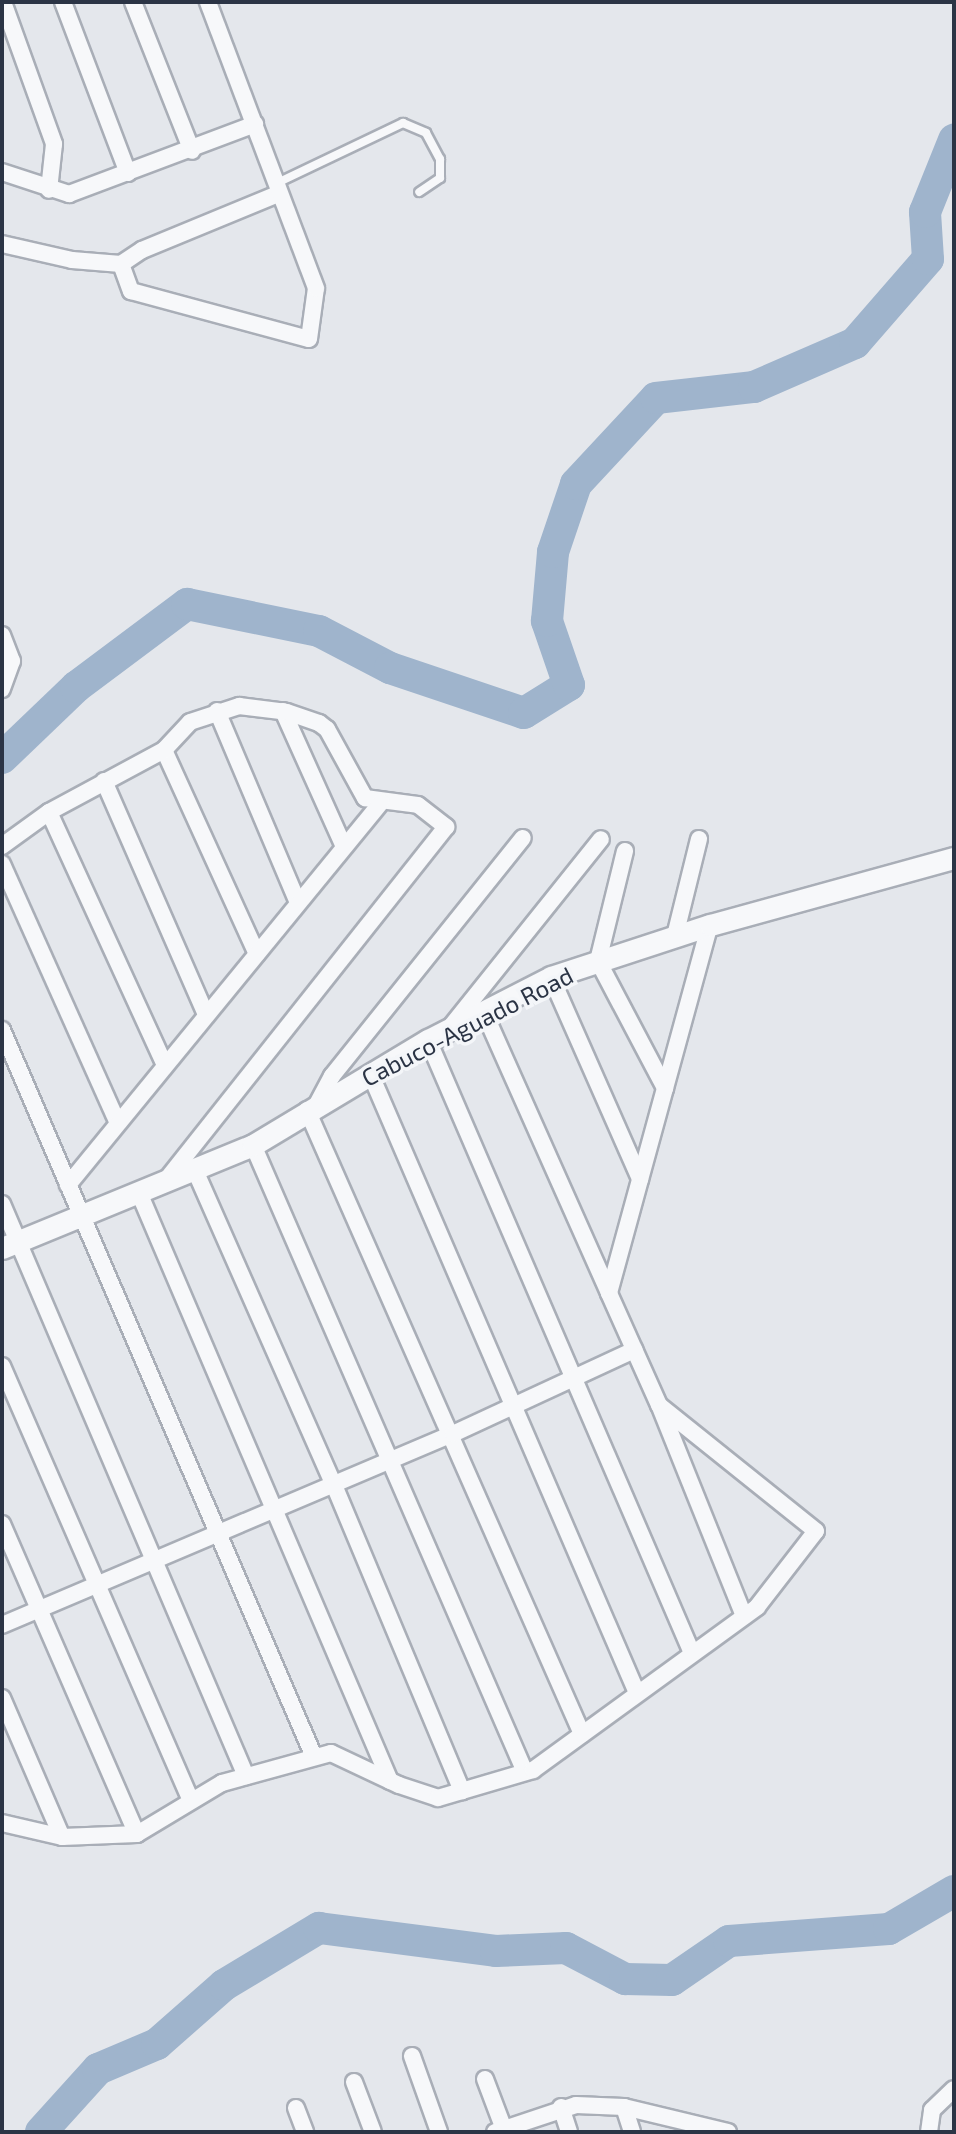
<!DOCTYPE html>
<html>
<head>
<meta charset="utf-8">
<style>
	body { margin:0 }
	#map { position:relative; width:956px; height:2134px; overflow:hidden; background:#e4e7ec; font-family:"Exo 2",sans-serif }
	div>[style] { position:absolute }
	.river>* { height:32px; margin:-16px; padding:0 16px; transform-origin:16px; border-radius:16px; background:#9fb4cc }
	.roads { filter:drop-shadow(2px 0 #a9aeb7) drop-shadow(-2px 0 #a9aeb7) drop-shadow(0 2px #a9aeb7) drop-shadow(0 -2px #a9aeb7) }
	.service>* { height:8px; margin:-4px; padding:0 4px; transform-origin:4px; border-radius:4px; background:#f7f8fa }
	.minor>* { height:16px; margin:-8px; padding:0 8px; transform-origin:8px; border-radius:8px; background:#f7f8fa }
	.tertiary>* { height:21px; margin:-10.5px; padding:0 10.5px; transform-origin:10.5px; border-radius:10.5px; background:#f7f8fa }
	span { translate:-50% -50%; white-space:nowrap; text-align:center; line-height:1.15; -webkit-text-stroke:7px #f4f6f9; paint-order:stroke }
	.street-label { font-size:24px; color:#2b3445 }
	.frame { position:absolute; inset:0; border:4px solid #2b3445; pointer-events:none }
</style>
</head>
<body>
<div id="map">
	<div class="river">
		<i style="left:2px;top:758px;width:103px;rotate:-43.8deg"></i>
		<i style="left:76px;top:687px;width:139px;rotate:-36.8deg"></i>
		<i style="left:187px;top:604px;width:135px;rotate:11.6deg"></i>
		<i style="left:319px;top:631px;width:80px;rotate:27.5deg"></i>
		<i style="left:390px;top:668px;width:141px;rotate:18.6deg"></i>
		<i style="left:524px;top:713px;width:53px;rotate:-31.9deg"></i>
		<i style="left:569px;top:685px;width:68px;rotate:-109deg"></i>
		<i style="left:547px;top:621px;width:69px;rotate:-85deg"></i>
		<i style="left:553px;top:552px;width:72px;rotate:-71.3deg"></i>
		<i style="left:576px;top:484px;width:117px;rotate:-47.1deg"></i>
		<i style="left:656px;top:398px;width:99px;rotate:-6.4deg"></i>
		<i style="left:754px;top:387px;width:110px;rotate:-23.5deg"></i>
		<i style="left:855px;top:343px;width:111px;rotate:-49deg"></i>
		<i style="left:928px;top:259px;width:47px;rotate:-93.7deg"></i>
		<i style="left:925px;top:212px;width:78px;rotate:-68.1deg"></i>
		<i style="left:41px;top:2132px;width:85px;rotate:-47.9deg"></i>
		<i style="left:98px;top:2069px;width:64px;rotate:-23deg"></i>
		<i style="left:157px;top:2044px;width:89px;rotate:-41.4deg"></i>
		<i style="left:224px;top:1985px;width:111px;rotate:-31deg"></i>
		<i style="left:319px;top:1928px;width:178px;rotate:7.4deg"></i>
		<i style="left:496px;top:1951px;width:70px;rotate:-2.5deg"></i>
		<i style="left:566px;top:1948px;width:67px;rotate:27.7deg"></i>
		<i style="left:625px;top:1979px;width:47px;rotate:1.2deg"></i>
		<i style="left:672px;top:1980px;width:69px;rotate:-34.4deg"></i>
		<i style="left:729px;top:1941px;width:160px;rotate:-4.3deg"></i>
		<i style="left:889px;top:1929px;width:75px;rotate:-30.3deg"></i>
	</div>
	<div class="roads">
		<div class="service">
			<i style="left:275px;top:184px;width:142px;rotate:-25.5deg"></i>
			<i style="left:403px;top:123px;width:25px;rotate:23deg"></i>
			<i style="left:426px;top:133px;width:30px;rotate:62deg"></i>
			<i style="left:440px;top:159px;width:19px;rotate:90deg"></i>
			<i style="left:440px;top:178px;width:25px;rotate:146deg"></i>
		</div>
		<div class="minor">
			<i style="left:3px;top:2px;width:151px;rotate:70.2deg"></i>
			<i style="left:54px;top:144px;width:46px;rotate:96.2deg"></i>
			<i style="left:63px;top:2px;width:183px;rotate:69.2deg"></i>
			<i style="left:133px;top:2px;width:160px;rotate:68.4deg"></i>
			<i style="left:2px;top:172px;width:71px;rotate:18.2deg"></i>
			<i style="left:69px;top:194px;width:199px;rotate:-20.6deg"></i>
			<i style="left:2px;top:244px;width:72px;rotate:12.9deg"></i>
			<i style="left:72px;top:260px;width:49px;rotate:4.7deg"></i>
			<i style="left:121px;top:264px;width:25px;rotate:-34deg"></i>
			<i style="left:142px;top:250px;width:147px;rotate:-22.4deg"></i>
			<i style="left:121px;top:264px;width:29px;rotate:70deg"></i>
			<i style="left:131px;top:291px;width:184px;rotate:15.1deg"></i>
			<i style="left:309px;top:339px;width:51px;rotate:-82.2deg"></i>
			<i style="left:316px;top:288px;width:306px;rotate:-110.7deg"></i>
			<i style="left:2px;top:635px;width:28px;rotate:69deg"></i>
			<i style="left:12px;top:661px;width:30px;rotate:110deg"></i>
			<i style="left:217px;top:711px;width:208px;rotate:67.1deg"></i>
			<i style="left:283px;top:711px;width:149px;rotate:65.8deg"></i>
			<i style="left:164px;top:750px;width:224px;rotate:65.5deg"></i>
			<i style="left:104px;top:781px;width:255px;rotate:66.4deg"></i>
			<i style="left:49px;top:812px;width:278px;rotate:65.4deg"></i>
			<i style="left:2px;top:846px;width:58px;rotate:-35.9deg"></i>
			<i style="left:49px;top:812px;width:131px;rotate:-28.3deg"></i>
			<i style="left:164px;top:750px;width:38px;rotate:-47deg"></i>
			<i style="left:190px;top:722px;width:52px;rotate:-18.1deg"></i>
			<i style="left:239px;top:706px;width:48px;rotate:7.1deg"></i>
			<i style="left:287px;top:712px;width:34px;rotate:19deg"></i>
			<i style="left:319px;top:723px;width:10px;rotate:37deg"></i>
			<i style="left:327px;top:729px;width:79px;rotate:61.2deg"></i>
			<i style="left:365px;top:798px;width:53px;rotate:7.5deg"></i>
			<i style="left:418px;top:805px;width:36px;rotate:38deg"></i>
			<i style="left:446px;top:827px;width:446px;rotate:128.4deg"></i>
			<i style="left:625px;top:851px;width:113px;rotate:103.8deg"></i>
			<i style="left:598px;top:961px;width:144px;rotate:62.2deg"></i>
			<i style="left:2px;top:864px;width:282px;rotate:65.9deg"></i>
			<i style="left:675px;top:936px;width:100px;rotate:-76.1deg"></i>
			<i style="left:551px;top:977px;width:221px;rotate:66.2deg"></i>
			<i style="left:484px;top:1012px;width:308px;rotate:66deg"></i>
			<i style="left:452px;top:1025px;width:238px;rotate:-51.3deg"></i>
			<i style="left:2px;top:1030px;width:791px;rotate:66.77deg"></i>
			<i style="left:428px;top:1040px;width:667px;rotate:66.7deg"></i>
			<i style="left:370px;top:1073px;width:675px;rotate:66.7deg"></i>
			<i style="left:316px;top:1106px;width:34px;rotate:-62deg"></i>
			<i style="left:332px;top:1076px;width:305px;rotate:-51.3deg"></i>
			<i style="left:307px;top:1110px;width:682px;rotate:66.22deg"></i>
			<i style="left:253px;top:1145px;width:683px;rotate:66.55deg"></i>
			<i style="left:194px;top:1168px;width:347px;rotate:66.2deg"></i>
			<i style="left:334px;top:1485px;width:332px;rotate:67.3deg"></i>
			<i style="left:68px;top:1185px;width:495px;rotate:-50.7deg"></i>
			<i style="left:140px;top:1195px;width:637px;rotate:66.9deg"></i>
			<i style="left:2px;top:1204px;width:622px;rotate:66.9deg"></i>
			<i style="left:2px;top:1366px;width:474px;rotate:66.5deg"></i>
			<i style="left:660px;top:1407px;width:225px;rotate:68.1deg"></i>
			<i style="left:2px;top:1524px;width:338px;rotate:66.5deg"></i>
			<i style="left:2px;top:1625px;width:490px;rotate:-23deg"></i>
			<i style="left:453px;top:1434px;width:200px;rotate:-24.9deg"></i>
			<i style="left:2px;top:1698px;width:151px;rotate:66.7deg"></i>
			<i style="left:62px;top:1837px;width:75px;rotate:-2.3deg"></i>
			<i style="left:137px;top:1834px;width:99px;rotate:-31deg"></i>
			<i style="left:222px;top:1783px;width:113px;rotate:-15.4deg"></i>
			<i style="left:331px;top:1753px;width:75px;rotate:25.2deg"></i>
			<i style="left:399px;top:1785px;width:41px;rotate:18.4deg"></i>
			<i style="left:438px;top:1798px;width:99px;rotate:-16.4deg"></i>
			<i style="left:533px;top:1770px;width:277px;rotate:-36deg"></i>
			<i style="left:757px;top:1607px;width:96px;rotate:-52.2deg"></i>
			<i style="left:816px;top:1531px;width:201px;rotate:-141.3deg"></i>
			<i style="left:659px;top:1405px;width:123px;rotate:-114.1deg"></i>
			<i style="left:609px;top:1293px;width:382px;rotate:-74.7deg"></i>
			<i style="left:2px;top:1823px;width:62px;rotate:13.1deg"></i>
			<i style="left:412px;top:2056px;width:81px;rotate:70.4deg"></i>
			<i style="left:485px;top:2079px;width:57px;rotate:69.3deg"></i>
			<i style="left:354px;top:2082px;width:53px;rotate:69.2deg"></i>
			<i style="left:561px;top:2107px;width:26px;rotate:72deg"></i>
			<i style="left:624px;top:2107px;width:26px;rotate:72deg"></i>
			<i style="left:296px;top:2108px;width:26px;rotate:69deg"></i>
			<i style="left:495px;top:2132px;width:85px;rotate:-18.4deg"></i>
			<i style="left:576px;top:2105px;width:48px;rotate:2.4deg"></i>
			<i style="left:624px;top:2107px;width:107px;rotate:13.5deg"></i>
			<i style="left:929px;top:2132px;width:22px;rotate:-82deg"></i>
			<i style="left:932px;top:2110px;width:30px;rotate:-44deg"></i>
		</div>
		<div class="tertiary">
			<i style="left:2px;top:1248px;width:271px;rotate:-22.3deg"></i>
			<i style="left:253px;top:1145px;width:204px;rotate:-31deg"></i>
			<i style="left:428px;top:1040px;width:138px;rotate:-27.1deg"></i>
			<i style="left:551px;top:977px;width:167px;rotate:-18.1deg"></i>
			<i style="left:710px;top:925px;width:253px;rotate:-15.4deg"></i>
		</div>
	</div>
	<div class="street-label">
		<span style="left:467px;top:1026px;rotate:-27deg">Cabuco-Aguado Road</span>
	</div>
	<div class="frame"></div>
</div>
</body>
</html>
